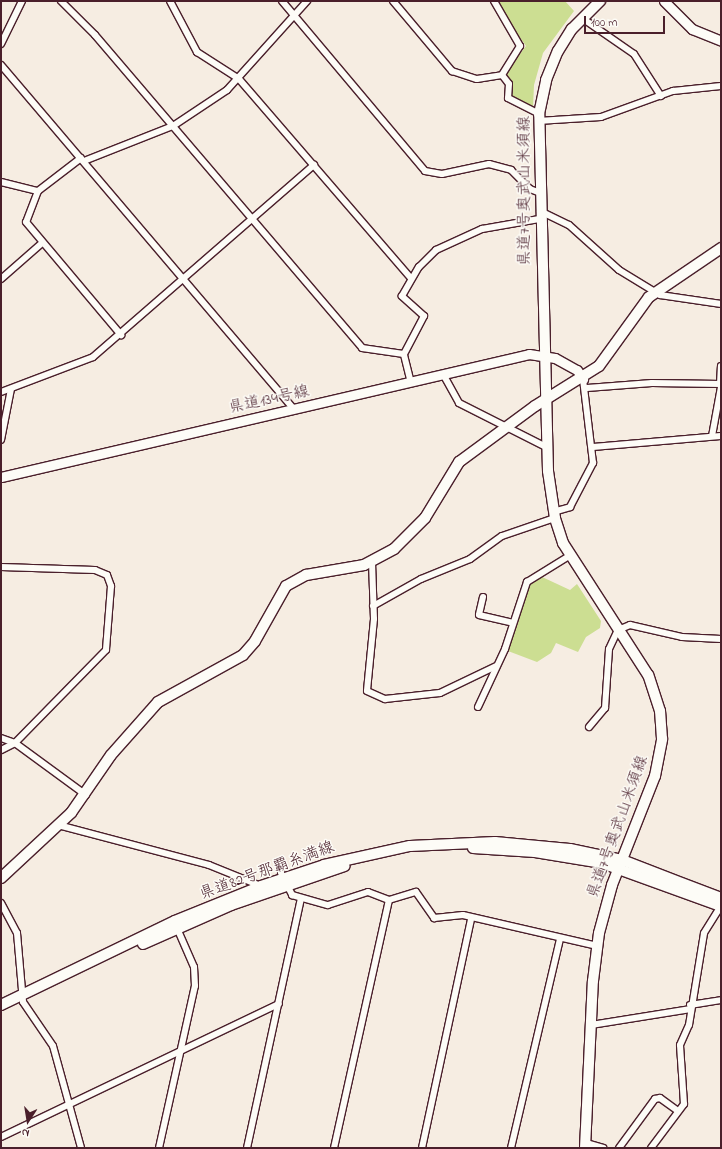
<!DOCTYPE html>
<html>
<head>
<meta charset="utf-8">
<style>
	body { margin:0 }
	#map { position:relative; width:722px; height:1149px; overflow:hidden; background:#f6ede2; font-family:"Indie Flower","Klee One",sans-serif }
	div>[style] { position:absolute }
	.green>* { inset:0; background:#ccde92 }
	.roads { filter:drop-shadow(1px 0 #4a1f2b) drop-shadow(-1px 0 #4a1f2b) drop-shadow(0 1px #4a1f2b) drop-shadow(0 -1px #4a1f2b) }
	.street>* { height:6px; margin:-3px; padding:0 3px; transform-origin:3px; border-radius:3px; background:#fdfcf7 }
	.secondary>* { height:9px; margin:-4.5px; padding:0 4.5px; transform-origin:4.5px; border-radius:4.5px; background:#fdfcf7 }
	.primary>* { height:10px; margin:-5px; padding:0 5px; transform-origin:5px; border-radius:5px; background:#fdfcf7 }
	span { translate:-50% -50%; white-space:nowrap; text-align:center; line-height:1.15; -webkit-text-stroke:3px #fdfcf7; paint-order:stroke }
	.street-label { font-size:16px; color:#4a1f2b }
	.frame { position:absolute; inset:0; border:2px solid #4a1f2b; pointer-events:none }
	.north { position:absolute; left:8px; top:1101px; width:40px; height:40px; -webkit-text-stroke:3px #fdfcf7; paint-order:stroke; rotate:192deg; font-size:11px; font-weight:700; line-height:16px; text-align:center; color:#4a1f2b }
	.north::after { content:''; display:block; margin:auto; width:14px; height:18px; background:#4a1f2b; clip-path:polygon(50% 0,100% 100%,50% 72%,0 100%) }
	.scale { position:absolute; left:584px; top:16px; width:81px; height:18px; box-sizing:border-box; border:2px solid #4a1f2b; border-top:0; padding-left:5px; font-size:12px; line-height:14px; white-space:nowrap; color:#4a1f2b; -webkit-text-stroke:3px #fdfcf7; paint-order:stroke }
</style>
</head>
<body>
<div id="map">
	<div class="green">
		<i style="clip-path:polygon(499px 1px,565px 1px,574px 11px,543px 53px,534px 85px,533px 107px,510px 96px,510px 79px,504px 74px,526px 46px,507px 20px)"></i>
		<i style="clip-path:polygon(540px 576px,570px 590px,577px 584px,601px 621px,600px 628px,586px 637px,578px 652px,556px 643px,551px 653px,537px 662px,508px 651px,529px 585px)"></i>
	</div>
	<div class="roads">
		<div class="street">
			<i style="left:61px;top:1px;width:48px;rotate:45deg"></i>
			<i style="left:95px;top:35px;width:411px;rotate:49.5deg"></i>
			<i style="left:362px;top:348px;width:42px;rotate:8.1deg"></i>
			<i style="left:170px;top:1px;width:58px;rotate:62.1deg"></i>
			<i style="left:197px;top:52px;width:50px;rotate:32.7deg"></i>
			<i style="left:239px;top:79px;width:263px;rotate:49.2deg"></i>
			<i style="left:282px;top:1px;width:222px;rotate:49.9deg"></i>
			<i style="left:425px;top:171px;width:17px;rotate:10deg"></i>
			<i style="left:442px;top:174px;width:48px;rotate:-12deg"></i>
			<i style="left:489px;top:164px;width:23px;rotate:15deg"></i>
			<i style="left:511px;top:170px;width:27px;rotate:45deg"></i>
			<i style="left:530px;top:189px;width:9px;rotate:21deg"></i>
			<i style="left:393px;top:1px;width:92px;rotate:49.9deg"></i>
			<i style="left:452px;top:71px;width:26px;rotate:18deg"></i>
			<i style="left:477px;top:79px;width:25px;rotate:-9deg"></i>
			<i style="left:502px;top:75px;width:11px;rotate:52deg"></i>
			<i style="left:509px;top:84px;width:14px;rotate:94deg"></i>
			<i style="left:508px;top:98px;width:35px;rotate:27deg"></i>
			<i style="left:494px;top:1px;width:52px;rotate:60deg"></i>
			<i style="left:520px;top:46px;width:34px;rotate:122deg"></i>
			<i style="left:582px;top:18px;width:63px;rotate:34.7deg"></i>
			<i style="left:634px;top:54px;width:50px;rotate:57.3deg"></i>
			<i style="left:1px;top:44px;width:48px;rotate:-64deg"></i>
			<i style="left:1px;top:65px;width:453px;rotate:49.6deg"></i>
			<i style="left:538px;top:121px;width:63px;rotate:-3.6deg"></i>
			<i style="left:601px;top:117px;width:77px;rotate:-19.9deg"></i>
			<i style="left:673px;top:91px;width:48px;rotate:-5.9deg"></i>
			<i style="left:81px;top:158px;width:54px;rotate:142.5deg"></i>
			<i style="left:38px;top:191px;width:33px;rotate:111deg"></i>
			<i style="left:26px;top:222px;width:148px;rotate:49.9deg"></i>
			<i style="left:84px;top:161px;width:96px;rotate:-21.5deg"></i>
			<i style="left:173px;top:126px;width:65px;rotate:-33.7deg"></i>
			<i style="left:227px;top:90px;width:120px;rotate:-48deg"></i>
			<i style="left:1px;top:182px;width:38px;rotate:14deg"></i>
			<i style="left:540px;top:211px;width:32px;rotate:26deg"></i>
			<i style="left:569px;top:225px;width:67px;rotate:42deg"></i>
			<i style="left:619px;top:270px;width:48px;rotate:31.4deg"></i>
			<i style="left:660px;top:295px;width:62px;rotate:8.4deg"></i>
			<i style="left:1px;top:279px;width:55px;rotate:-41.3deg"></i>
			<i style="left:443px;top:374px;width:33px;rotate:61deg"></i>
			<i style="left:459px;top:403px;width:97px;rotate:26.8deg"></i>
			<i style="left:411px;top:383px;width:30px;rotate:-104deg"></i>
			<i style="left:404px;top:354px;width:43px;rotate:-62.2deg"></i>
			<i style="left:424px;top:316px;width:30px;rotate:-138deg"></i>
			<i style="left:402px;top:296px;width:34px;rotate:-60deg"></i>
			<i style="left:419px;top:267px;width:24px;rotate:-45deg"></i>
			<i style="left:436px;top:250px;width:51px;rotate:-24.5deg"></i>
			<i style="left:482px;top:229px;width:58px;rotate:-10deg"></i>
			<i style="left:720px;top:384px;width:18px;rotate:-87deg"></i>
			<i style="left:587px;top:388px;width:65px;rotate:-4.4deg"></i>
			<i style="left:652px;top:383px;width:69px;rotate:0.8deg"></i>
			<i style="left:1px;top:392px;width:98px;rotate:-20.8deg"></i>
			<i style="left:93px;top:357px;width:293px;rotate:-41deg"></i>
			<i style="left:712px;top:436px;width:50px;rotate:-79.6deg"></i>
			<i style="left:1px;top:440px;width:52px;rotate:-78.9deg"></i>
			<i style="left:593px;top:447px;width:128px;rotate:-4.9deg"></i>
			<i style="left:553px;top:512px;width:18px;rotate:-16deg"></i>
			<i style="left:570px;top:507px;width:50px;rotate:-62.4deg"></i>
			<i style="left:593px;top:463px;width:85px;rotate:-96.8deg"></i>
			<i style="left:372px;top:562px;width:57px;rotate:88deg"></i>
			<i style="left:374px;top:619px;width:72px;rotate:95.6deg"></i>
			<i style="left:367px;top:691px;width:20px;rotate:24deg"></i>
			<i style="left:385px;top:699px;width:55px;rotate:-6.2deg"></i>
			<i style="left:440px;top:693px;width:62px;rotate:-25.7deg"></i>
			<i style="left:1px;top:567px;width:94px;rotate:1.8deg"></i>
			<i style="left:95px;top:570px;width:13px;rotate:23deg"></i>
			<i style="left:107px;top:575px;width:12px;rotate:70deg"></i>
			<i style="left:111px;top:586px;width:64px;rotate:94.5deg"></i>
			<i style="left:106px;top:650px;width:130px;rotate:134.4deg"></i>
			<i style="left:15px;top:743px;width:16px;rotate:153deg"></i>
			<i style="left:483px;top:597px;width:18px;rotate:103deg"></i>
			<i style="left:479px;top:615px;width:35px;rotate:13deg"></i>
			<i style="left:373px;top:606px;width:55px;rotate:-29.4deg"></i>
			<i style="left:421px;top:579px;width:53px;rotate:-22.2deg"></i>
			<i style="left:470px;top:559px;width:39px;rotate:-36deg"></i>
			<i style="left:502px;top:536px;width:56px;rotate:-18.8deg"></i>
			<i style="left:478px;top:707px;width:64px;rotate:-65deg"></i>
			<i style="left:505px;top:649px;width:71px;rotate:-71.8deg"></i>
			<i style="left:527px;top:582px;width:49px;rotate:-31.8deg"></i>
			<i style="left:589px;top:727px;width:25px;rotate:-50deg"></i>
			<i style="left:605px;top:708px;width:59px;rotate:-86.1deg"></i>
			<i style="left:609px;top:649px;width:21px;rotate:-65deg"></i>
			<i style="left:618px;top:630px;width:13px;rotate:-23deg"></i>
			<i style="left:630px;top:625px;width:53px;rotate:13deg"></i>
			<i style="left:682px;top:637px;width:39px;rotate:3deg"></i>
			<i style="left:1px;top:738px;width:15px;rotate:20deg"></i>
			<i style="left:15px;top:743px;width:88px;rotate:36.2deg"></i>
			<i style="left:58px;top:825px;width:156px;rotate:14.8deg"></i>
			<i style="left:209px;top:865px;width:56px;rotate:22deg"></i>
			<i style="left:281px;top:873px;width:25px;rotate:63deg"></i>
			<i style="left:292px;top:895px;width:37px;rotate:16deg"></i>
			<i style="left:328px;top:905px;width:42px;rotate:-18deg"></i>
			<i style="left:368px;top:892px;width:22px;rotate:21deg"></i>
			<i style="left:389px;top:900px;width:28px;rotate:-17deg"></i>
			<i style="left:416px;top:892px;width:32px;rotate:55deg"></i>
			<i style="left:434px;top:918px;width:29px;rotate:-6deg"></i>
			<i style="left:463px;top:915px;width:138px;rotate:13deg"></i>
			<i style="left:1px;top:903px;width:34px;rotate:62deg"></i>
			<i style="left:17px;top:933px;width:69px;rotate:85deg"></i>
			<i style="left:23px;top:1002px;width:53px;rotate:55.7deg"></i>
			<i style="left:53px;top:1046px;width:106px;rotate:74.6deg"></i>
			<i style="left:690px;top:1005px;width:31px;rotate:-9deg"></i>
			<i style="left:591px;top:1025px;width:101px;rotate:-9.1deg"></i>
			<i style="left:1px;top:1137px;width:308px;rotate:-25.6deg"></i>
			<i style="left:586px;top:1143px;width:18px;rotate:16deg"></i>
			<i style="left:159px;top:1148px;width:166px;rotate:-77.5deg"></i>
			<i style="left:195px;top:986px;width:19px;rotate:-93deg"></i>
			<i style="left:194px;top:967px;width:43px;rotate:-113.6deg"></i>
			<i style="left:247px;top:1148px;width:255px;rotate:-77.8deg"></i>
			<i style="left:334px;top:1148px;width:254px;rotate:-77.5deg"></i>
			<i style="left:422px;top:1148px;width:234px;rotate:-77.9deg"></i>
			<i style="left:511px;top:1148px;width:215px;rotate:-76.8deg"></i>
			<i style="left:619px;top:1148px;width:61px;rotate:-53.7deg"></i>
			<i style="left:655px;top:1099px;width:5px;rotate:-11deg"></i>
			<i style="left:660px;top:1098px;width:22px;rotate:36deg"></i>
			<i style="left:651px;top:1148px;width:55px;rotate:-53.1deg"></i>
			<i style="left:684px;top:1104px;width:59px;rotate:-93.9deg"></i>
			<i style="left:680px;top:1045px;width:22px;rotate:-66deg"></i>
			<i style="left:689px;top:1025px;width:93px;rotate:-80.7deg"></i>
			<i style="left:704px;top:933px;width:32px;rotate:-58deg"></i>
		</div>
		<div class="secondary">
			<i style="left:664px;top:1px;width:40px;rotate:45deg"></i>
			<i style="left:692px;top:29px;width:31px;rotate:22deg"></i>
			<i style="left:1px;top:477px;width:542px;rotate:-13.11deg"></i>
			<i style="left:529px;top:354px;width:26px;rotate:9deg"></i>
			<i style="left:555px;top:358px;width:25px;rotate:29deg"></i>
			<i style="left:577px;top:370px;width:11px;rotate:56deg"></i>
		</div>
		<div class="primary">
			<i style="left:473px;top:848px;width:62px;rotate:3.7deg"></i>
			<i style="left:535px;top:852px;width:68px;rotate:9.3deg"></i>
			<i style="left:602px;top:863px;width:127px;rotate:19.9deg"></i>
			<i style="left:1px;top:878px;width:96px;rotate:-42.9deg"></i>
			<i style="left:71px;top:813px;width:70px;rotate:-55.4deg"></i>
			<i style="left:111px;top:755px;width:71px;rotate:-48.4deg"></i>
			<i style="left:158px;top:702px;width:97px;rotate:-28.9deg"></i>
			<i style="left:243px;top:655px;width:18px;rotate:-49deg"></i>
			<i style="left:255px;top:641px;width:63px;rotate:-60.6deg"></i>
			<i style="left:286px;top:586px;width:23px;rotate:-29deg"></i>
			<i style="left:306px;top:575px;width:59px;rotate:-9.8deg"></i>
			<i style="left:364px;top:565px;width:34px;rotate:-28deg"></i>
			<i style="left:394px;top:549px;width:44px;rotate:-45deg"></i>
			<i style="left:425px;top:518px;width:66px;rotate:-58.7deg"></i>
			<i style="left:459px;top:462px;width:94px;rotate:-36.4deg"></i>
			<i style="left:535px;top:406px;width:75px;rotate:-32deg"></i>
			<i style="left:599px;top:366px;width:85px;rotate:-54.1deg"></i>
			<i style="left:649px;top:297px;width:87px;rotate:-34.2deg"></i>
			<i style="left:143px;top:944px;width:96px;rotate:-23.9deg"></i>
			<i style="left:231px;top:905px;width:120px;rotate:-18.9deg"></i>
			<i style="left:1px;top:1005px;width:193px;rotate:-25.8deg"></i>
			<i style="left:175px;top:921px;width:93px;rotate:-22.1deg"></i>
			<i style="left:261px;top:886px;width:66px;rotate:-18.4deg"></i>
			<i style="left:324px;top:865px;width:88px;rotate:-12.5deg"></i>
			<i style="left:410px;top:846px;width:85px;rotate:-2.7deg"></i>
			<i style="left:495px;top:842px;width:75px;rotate:5.3deg"></i>
			<i style="left:570px;top:849px;width:53px;rotate:11.9deg"></i>
			<i style="left:622px;top:860px;width:106px;rotate:21deg"></i>
			<i style="left:585px;top:1148px;width:167px;rotate:-87.3deg"></i>
			<i style="left:593px;top:981px;width:48px;rotate:-82.9deg"></i>
			<i style="left:599px;top:933px;width:50px;rotate:-74.8deg"></i>
			<i style="left:612px;top:885px;width:117px;rotate:-68.5deg"></i>
			<i style="left:655px;top:776px;width:38px;rotate:-79deg"></i>
			<i style="left:662px;top:739px;width:28px;rotate:-94deg"></i>
			<i style="left:660px;top:711px;width:38px;rotate:-108deg"></i>
			<i style="left:648px;top:675px;width:157px;rotate:-122.8deg"></i>
			<i style="left:563px;top:543px;width:26px;rotate:-108deg"></i>
			<i style="left:555px;top:518px;width:48px;rotate:-98.5deg"></i>
			<i style="left:548px;top:471px;width:357px;rotate:-91.4deg"></i>
			<i style="left:539px;top:114px;width:35px;rotate:-78deg"></i>
			<i style="left:546px;top:80px;width:31px;rotate:-68deg"></i>
			<i style="left:558px;top:51px;width:26px;rotate:-58deg"></i>
			<i style="left:572px;top:29px;width:40px;rotate:-45deg"></i>
		</div>
	</div>
	<div class="street-label">
		<span style="left:525px;top:191px;rotate:-90deg">県道7号奥武山米須線</span>
		<span style="left:269px;top:400px;rotate:-12deg">県道134号線</span>
		<span style="left:618px;top:827px;rotate:-70deg">県道7号奥武山米須線</span>
		<span style="left:267px;top:871px;rotate:-20deg">県道82号那覇糸満線</span>
	</div>
	<div class="frame"></div>
	<div class="north">N</div>
	<div class="scale">100 m</div>
</div>
</body>
</html>
